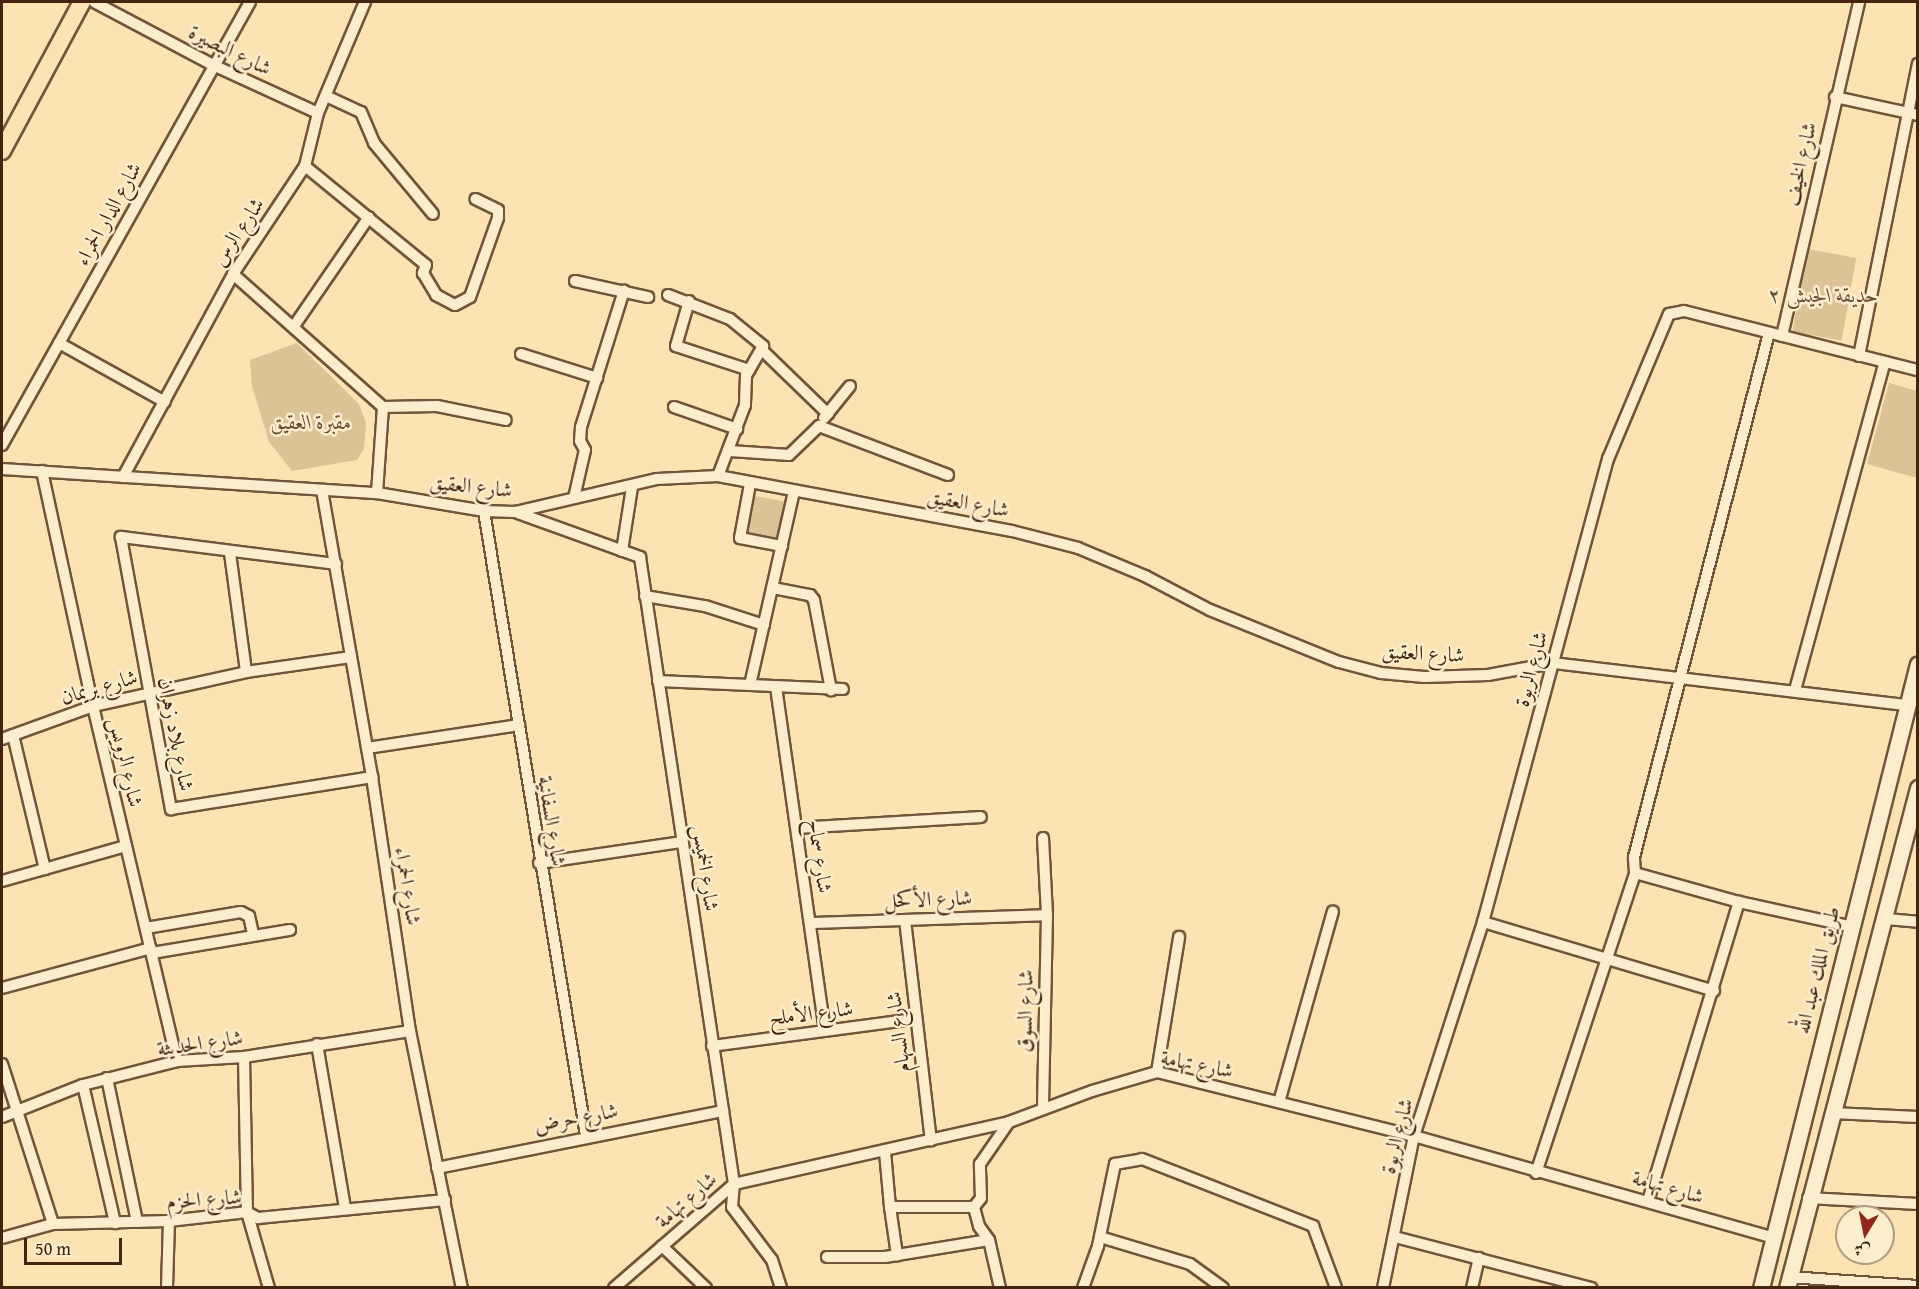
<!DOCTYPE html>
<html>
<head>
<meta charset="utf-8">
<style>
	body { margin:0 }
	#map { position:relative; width:1919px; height:1289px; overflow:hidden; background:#fbe3b2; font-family:"Gentium Book Plus",Amiri,serif }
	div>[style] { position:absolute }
	.green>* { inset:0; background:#dcc396; transform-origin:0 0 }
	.roads { filter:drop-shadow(2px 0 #725438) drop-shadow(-2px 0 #725438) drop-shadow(0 2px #725438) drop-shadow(0 -2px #725438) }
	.street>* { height:10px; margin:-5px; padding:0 5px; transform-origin:5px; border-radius:5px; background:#fcedcd }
	.secondary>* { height:15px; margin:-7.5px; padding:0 7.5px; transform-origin:7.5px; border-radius:7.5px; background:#fcedcd }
	.primary>* { height:16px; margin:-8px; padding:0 8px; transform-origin:8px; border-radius:8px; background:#fbe3b2 }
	span { translate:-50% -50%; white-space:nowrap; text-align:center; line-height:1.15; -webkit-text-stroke:5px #fcedcd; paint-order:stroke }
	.street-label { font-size:21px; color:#45250f }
	.park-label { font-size:21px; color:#6b4c31; font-style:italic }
	.frame { position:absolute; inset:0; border:3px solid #45250f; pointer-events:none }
	.north { position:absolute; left:1835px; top:1205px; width:60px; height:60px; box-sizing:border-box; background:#fcedcd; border:2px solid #b39d81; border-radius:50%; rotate:190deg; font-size:16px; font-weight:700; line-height:24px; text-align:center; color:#45250f }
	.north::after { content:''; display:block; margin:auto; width:21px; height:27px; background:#8f2418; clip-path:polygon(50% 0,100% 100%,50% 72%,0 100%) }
	.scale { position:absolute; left:24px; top:1238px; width:98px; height:27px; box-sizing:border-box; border:3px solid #45250f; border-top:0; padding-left:8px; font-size:18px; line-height:21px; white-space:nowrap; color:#45250f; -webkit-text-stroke:4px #fcedcd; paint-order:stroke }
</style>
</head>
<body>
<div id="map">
	<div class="green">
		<i style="left:1807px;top:249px;width:50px;height:84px;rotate:10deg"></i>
		<i style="clip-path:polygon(297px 343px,359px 404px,366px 423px,364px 449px,357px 460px,292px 471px,269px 442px,252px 386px,250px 360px)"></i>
		<i style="clip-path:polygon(1889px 383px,1917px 391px,1917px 478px,1867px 464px)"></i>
		<i style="left:755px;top:496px;width:32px;height:37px;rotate:11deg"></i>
	</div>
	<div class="roads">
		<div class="street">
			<i style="left:94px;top:2px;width:135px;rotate:27.9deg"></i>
			<i style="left:213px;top:65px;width:115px;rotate:24.6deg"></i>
			<i style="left:326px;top:96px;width:38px;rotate:25deg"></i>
			<i style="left:361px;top:112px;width:34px;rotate:67deg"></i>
			<i style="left:374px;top:143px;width:92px;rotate:50.3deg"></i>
			<i style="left:1835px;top:97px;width:85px;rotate:12.2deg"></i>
			<i style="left:305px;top:166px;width:156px;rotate:39.3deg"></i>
			<i style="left:426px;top:265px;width:9px;rotate:111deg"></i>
			<i style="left:423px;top:273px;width:26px;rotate:59deg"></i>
			<i style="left:436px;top:295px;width:21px;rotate:28deg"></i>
			<i style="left:455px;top:305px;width:17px;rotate:-28deg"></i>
			<i style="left:470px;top:297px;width:84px;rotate:-70.5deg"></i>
			<i style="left:498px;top:218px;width:8px;rotate:-90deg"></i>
			<i style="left:498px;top:210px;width:25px;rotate:-154deg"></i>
			<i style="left:233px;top:274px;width:200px;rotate:41.6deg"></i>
			<i style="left:383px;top:407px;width:86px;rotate:94deg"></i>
			<i style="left:575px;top:281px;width:75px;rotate:12.4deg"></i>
			<i style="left:668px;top:295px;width:66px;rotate:21.2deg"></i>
			<i style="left:730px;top:319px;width:43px;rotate:39.3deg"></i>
			<i style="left:763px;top:346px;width:34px;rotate:120deg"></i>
			<i style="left:746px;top:375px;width:30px;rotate:92deg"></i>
			<i style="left:745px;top:405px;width:76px;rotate:110.8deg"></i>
			<i style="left:689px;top:301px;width:47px;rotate:106.1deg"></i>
			<i style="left:676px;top:346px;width:77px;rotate:18.2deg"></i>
			<i style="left:294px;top:326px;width:132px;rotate:-55.5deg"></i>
			<i style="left:1782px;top:336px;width:343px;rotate:-77deg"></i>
			<i style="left:59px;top:343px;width:121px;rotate:29.1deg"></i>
			<i style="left:762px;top:350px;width:92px;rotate:44.1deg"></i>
			<i style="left:521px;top:354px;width:80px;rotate:17.5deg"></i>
			<i style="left:1859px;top:356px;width:298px;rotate:-78.6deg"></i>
			<i style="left:383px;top:407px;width:54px;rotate:-1.1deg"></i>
			<i style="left:437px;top:406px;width:70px;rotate:11.5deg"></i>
			<i style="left:674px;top:407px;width:67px;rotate:19.2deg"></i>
			<i style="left:824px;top:418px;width:41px;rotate:-50.9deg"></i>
			<i style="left:2px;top:445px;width:508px;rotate:-60.76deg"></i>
			<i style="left:730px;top:451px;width:59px;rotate:3.9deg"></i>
			<i style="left:789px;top:455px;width:42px;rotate:-44deg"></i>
			<i style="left:819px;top:426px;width:138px;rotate:20.8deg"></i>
			<i style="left:2px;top:469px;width:376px;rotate:3.7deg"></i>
			<i style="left:377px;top:493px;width:109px;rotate:9.5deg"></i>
			<i style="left:484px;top:511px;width:31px;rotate:2deg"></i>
			<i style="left:515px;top:512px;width:146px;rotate:-13.1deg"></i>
			<i style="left:657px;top:479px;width:61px;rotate:-2.8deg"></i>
			<i style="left:718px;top:476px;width:299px;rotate:10.6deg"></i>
			<i style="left:1012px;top:531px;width:68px;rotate:14.4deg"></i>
			<i style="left:1078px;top:548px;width:73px;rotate:22.7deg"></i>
			<i style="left:1145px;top:576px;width:73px;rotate:27.6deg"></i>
			<i style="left:1210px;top:610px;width:139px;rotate:22deg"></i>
			<i style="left:1339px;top:662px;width:43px;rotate:14.7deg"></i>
			<i style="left:1381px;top:673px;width:43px;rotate:5.3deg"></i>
			<i style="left:1424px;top:677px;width:64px;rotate:-1.8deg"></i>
			<i style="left:1488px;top:675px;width:66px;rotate:-10.5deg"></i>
			<i style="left:1553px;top:663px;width:356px;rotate:6.8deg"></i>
			<i style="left:42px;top:471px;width:240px;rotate:77.8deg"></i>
			<i style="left:93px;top:706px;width:365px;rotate:76.7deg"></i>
			<i style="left:123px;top:477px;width:231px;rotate:-61.5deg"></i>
			<i style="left:233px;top:274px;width:130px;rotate:-56.3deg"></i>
			<i style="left:305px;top:166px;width:55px;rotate:-76.2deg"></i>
			<i style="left:318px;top:113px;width:121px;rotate:-67.1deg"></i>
			<i style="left:750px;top:484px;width:55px;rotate:100.5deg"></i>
			<i style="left:740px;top:538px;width:43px;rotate:10.8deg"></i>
			<i style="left:322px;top:490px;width:291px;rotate:80.1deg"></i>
			<i style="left:372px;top:777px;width:257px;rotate:81.5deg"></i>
			<i style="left:410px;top:1031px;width:262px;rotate:78.6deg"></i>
			<i style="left:574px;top:498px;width:49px;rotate:-77.1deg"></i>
			<i style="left:585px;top:450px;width:10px;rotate:-119deg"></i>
			<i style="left:580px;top:441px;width:14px;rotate:-86deg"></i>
			<i style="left:581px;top:427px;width:143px;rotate:-72.5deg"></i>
			<i style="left:484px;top:511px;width:632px;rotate:80.72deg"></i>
			<i style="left:515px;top:512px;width:133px;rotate:19.8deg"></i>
			<i style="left:640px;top:557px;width:634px;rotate:81.47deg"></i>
			<i style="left:734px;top:1184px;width:23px;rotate:95deg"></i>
			<i style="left:732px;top:1207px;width:66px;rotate:53deg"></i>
			<i style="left:772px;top:1260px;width:29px;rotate:72deg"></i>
			<i style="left:622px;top:551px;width:65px;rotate:-81.1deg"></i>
			<i style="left:230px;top:553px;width:120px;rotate:82.3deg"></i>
			<i style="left:336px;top:564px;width:217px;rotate:-172.8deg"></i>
			<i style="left:121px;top:537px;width:277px;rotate:79.6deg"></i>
			<i style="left:171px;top:809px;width:204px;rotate:-9deg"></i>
			<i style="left:773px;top:588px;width:38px;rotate:11deg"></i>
			<i style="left:810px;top:595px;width:6px;rotate:51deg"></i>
			<i style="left:814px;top:600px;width:92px;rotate:79.3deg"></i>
			<i style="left:645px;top:596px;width:61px;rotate:9.5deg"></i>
			<i style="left:705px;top:606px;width:62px;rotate:17.9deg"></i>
			<i style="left:658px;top:681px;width:185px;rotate:2.5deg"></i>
			<i style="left:750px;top:685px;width:199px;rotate:-77.2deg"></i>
			<i style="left:776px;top:687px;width:347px;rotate:81.9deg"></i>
			<i style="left:1795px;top:690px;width:340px;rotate:-74.7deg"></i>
			<i style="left:13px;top:735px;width:138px;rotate:76.6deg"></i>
			<i style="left:2px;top:739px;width:97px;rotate:-19.9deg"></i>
			<i style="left:93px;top:706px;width:157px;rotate:-12.5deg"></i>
			<i style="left:246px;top:672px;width:106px;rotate:-8.1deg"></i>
			<i style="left:367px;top:748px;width:154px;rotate:-8.6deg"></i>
			<i style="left:797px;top:828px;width:184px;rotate:-3.4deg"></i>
			<i style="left:1043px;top:838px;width:77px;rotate:87deg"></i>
			<i style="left:1047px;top:915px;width:192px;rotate:91.2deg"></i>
			<i style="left:539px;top:863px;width:145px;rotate:-8.4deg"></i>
			<i style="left:1635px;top:873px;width:108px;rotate:15.6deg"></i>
			<i style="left:1739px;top:902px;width:113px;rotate:12.3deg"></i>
			<i style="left:2px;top:881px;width:129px;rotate:-15.8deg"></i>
			<i style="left:1886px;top:919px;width:32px;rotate:5deg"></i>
			<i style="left:905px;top:920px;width:222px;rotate:83.3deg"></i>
			<i style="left:1483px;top:922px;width:241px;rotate:16.6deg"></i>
			<i style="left:811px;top:923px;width:236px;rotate:-1.9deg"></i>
			<i style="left:146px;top:928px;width:96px;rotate:-9.6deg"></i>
			<i style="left:241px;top:912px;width:9px;rotate:27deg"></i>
			<i style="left:249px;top:916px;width:17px;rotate:77deg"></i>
			<i style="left:152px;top:953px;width:140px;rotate:-9.5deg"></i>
			<i style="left:2px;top:988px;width:154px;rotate:-15deg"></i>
			<i style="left:317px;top:1044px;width:166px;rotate:80.3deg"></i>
			<i style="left:712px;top:1046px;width:205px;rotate:-7.6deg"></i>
			<i style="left:244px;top:1057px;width:155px;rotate:88.9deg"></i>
			<i style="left:247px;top:1212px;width:79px;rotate:73.9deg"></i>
			<i style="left:2px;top:1064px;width:168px;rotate:72.3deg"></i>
			<i style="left:1157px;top:1072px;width:137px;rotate:-80.7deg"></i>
			<i style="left:107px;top:1078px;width:147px;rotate:78.2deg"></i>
			<i style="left:83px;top:1085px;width:142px;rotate:76.9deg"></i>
			<i style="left:1279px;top:1102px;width:198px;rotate:-74.2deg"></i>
			<i style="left:1832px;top:1113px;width:86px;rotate:2.7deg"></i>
			<i style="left:2px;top:1117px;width:87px;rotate:-21.6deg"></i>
			<i style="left:83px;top:1085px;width:97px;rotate:-14.3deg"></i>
			<i style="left:177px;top:1061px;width:67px;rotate:-3.4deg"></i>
			<i style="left:244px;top:1057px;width:168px;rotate:-8.9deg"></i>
			<i style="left:885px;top:1152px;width:55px;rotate:84.8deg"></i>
			<i style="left:890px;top:1207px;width:84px"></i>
			<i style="left:437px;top:1168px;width:292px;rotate:-11.3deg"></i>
			<i style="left:1536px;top:1173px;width:316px;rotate:-71.7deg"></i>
			<i style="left:1635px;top:873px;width:16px;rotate:-94deg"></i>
			<i style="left:1634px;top:857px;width:541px;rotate:-75.55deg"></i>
			<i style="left:1808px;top:1198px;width:110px;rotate:3.1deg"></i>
			<i style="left:1648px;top:1201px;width:313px;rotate:-73.1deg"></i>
			<i style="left:890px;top:1207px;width:49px;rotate:81.7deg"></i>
			<i style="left:1100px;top:1237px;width:94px;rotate:16.7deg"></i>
			<i style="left:1190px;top:1264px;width:41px;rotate:36deg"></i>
			<i style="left:1395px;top:1237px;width:203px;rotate:14.6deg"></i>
			<i style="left:2px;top:1238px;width:53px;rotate:-15.4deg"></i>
			<i style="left:53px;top:1224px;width:116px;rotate:-1.5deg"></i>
			<i style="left:169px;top:1221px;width:79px;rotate:-6.6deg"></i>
			<i style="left:247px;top:1212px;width:13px;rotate:29deg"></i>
			<i style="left:258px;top:1218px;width:188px;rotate:-5.5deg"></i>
			<i style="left:662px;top:1246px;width:61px;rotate:43.7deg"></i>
			<i style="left:827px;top:1257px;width:58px"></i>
			<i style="left:885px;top:1257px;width:105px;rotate:-9.3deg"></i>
			<i style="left:1789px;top:1277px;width:129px;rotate:4deg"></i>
			<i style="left:167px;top:1288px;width:67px;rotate:-88.3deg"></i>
			<i style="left:614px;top:1288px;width:159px;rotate:-40.9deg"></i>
			<i style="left:734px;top:1184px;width:282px;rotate:-12.7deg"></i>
			<i style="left:1009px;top:1122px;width:89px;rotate:-20.5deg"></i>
			<i style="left:1092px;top:1091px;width:68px;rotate:-16.3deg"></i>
			<i style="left:1157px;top:1072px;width:265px;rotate:14deg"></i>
			<i style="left:1414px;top:1136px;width:371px;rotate:15.8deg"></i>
			<i style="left:1000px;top:1288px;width:49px;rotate:-102.9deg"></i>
			<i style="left:989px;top:1240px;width:17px;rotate:-126deg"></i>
			<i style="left:979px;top:1226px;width:20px;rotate:-105deg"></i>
			<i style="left:974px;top:1207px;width:11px;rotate:-52deg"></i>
			<i style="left:981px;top:1198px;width:34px;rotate:-92deg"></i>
			<i style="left:980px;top:1164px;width:51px;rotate:-55.4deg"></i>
			<i style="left:1083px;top:1288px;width:45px;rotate:-70.3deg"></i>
			<i style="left:1098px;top:1246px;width:84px;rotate:-78.3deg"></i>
			<i style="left:1115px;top:1164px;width:27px;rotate:-10deg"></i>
			<i style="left:1142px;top:1159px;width:184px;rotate:21.4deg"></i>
			<i style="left:1313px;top:1226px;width:66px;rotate:69.6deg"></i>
			<i style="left:1383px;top:1288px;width:155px;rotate:-78.5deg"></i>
			<i style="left:1414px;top:1136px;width:225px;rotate:-72.1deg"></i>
			<i style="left:1483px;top:922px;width:480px;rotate:-74.9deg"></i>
			<i style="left:1608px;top:459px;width:157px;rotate:-67.2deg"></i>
			<i style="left:1669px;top:314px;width:15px;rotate:-11deg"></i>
			<i style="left:1684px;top:311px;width:241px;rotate:14.2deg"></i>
			<i style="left:1472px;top:1288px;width:31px;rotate:-77deg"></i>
		</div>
		<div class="secondary">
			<i style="left:1761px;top:1288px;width:643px;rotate:-75.88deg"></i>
			<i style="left:1787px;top:1288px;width:517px;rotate:-75.32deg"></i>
		</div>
		<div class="primary">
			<i style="left:2px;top:151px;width:169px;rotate:-61.8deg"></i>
		</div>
	</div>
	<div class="street-label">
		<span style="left:230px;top:50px;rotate:26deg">شارع البصيرة</span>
		<span style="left:1800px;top:164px;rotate:-77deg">شارع الخيف</span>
		<span style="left:108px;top:214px;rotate:-61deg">شارع الدار الحمراء</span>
		<span style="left:238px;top:232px;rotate:-57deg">شارع الرس</span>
		<span style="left:471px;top:486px;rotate:6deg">شارع العقيق</span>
		<span style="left:968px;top:503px;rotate:10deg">شارع العقيق</span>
		<span style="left:1423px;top:653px;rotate:3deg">شارع العقيق</span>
		<span style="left:1531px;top:669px;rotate:-75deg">شارع الربوة</span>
		<span style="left:99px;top:687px;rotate:-16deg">شارع بريمان</span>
		<span style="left:176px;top:734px;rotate:79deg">شارع بلاد زهران</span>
		<span style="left:126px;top:762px;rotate:77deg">شارع الرويس</span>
		<span style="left:552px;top:821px;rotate:81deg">شارع السفانية</span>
		<span style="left:820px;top:856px;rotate:82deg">شارع سماح</span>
		<span style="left:706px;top:868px;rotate:82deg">شارع الخميس</span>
		<span style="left:408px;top:886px;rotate:81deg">شارع الحمراء</span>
		<span style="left:928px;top:899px;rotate:-2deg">شارع الأكحل</span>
		<span style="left:1817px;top:970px;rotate:-76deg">طريق الملك عبد الله</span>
		<span style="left:1025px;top:1011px;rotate:-89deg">شارع السوق</span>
		<span style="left:811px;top:1013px;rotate:-7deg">شارع الأملح</span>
		<span style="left:898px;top:1032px;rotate:-97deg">شارع السهام</span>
		<span style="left:200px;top:1043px;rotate:-8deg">شارع الحديثة</span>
		<span style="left:1197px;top:1064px;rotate:11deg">شارع تهامة</span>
		<span style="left:576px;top:1118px;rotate:-11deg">شارع حرض</span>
		<span style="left:1397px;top:1136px;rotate:-76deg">شارع الربوة</span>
		<span style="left:1668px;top:1187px;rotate:16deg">شارع تهامة</span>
		<span style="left:204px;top:1199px;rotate:-4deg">شارع الحزم</span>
		<span style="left:686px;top:1200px;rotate:-41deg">شارع تهامة</span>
	</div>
	<div class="park-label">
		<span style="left:1824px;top:295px">حديقة الجيش ٢</span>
		<span style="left:311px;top:422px">مقبرة العقيق</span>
	</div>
	<div class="frame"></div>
	<div class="north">ش</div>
	<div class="scale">50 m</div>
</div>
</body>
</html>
